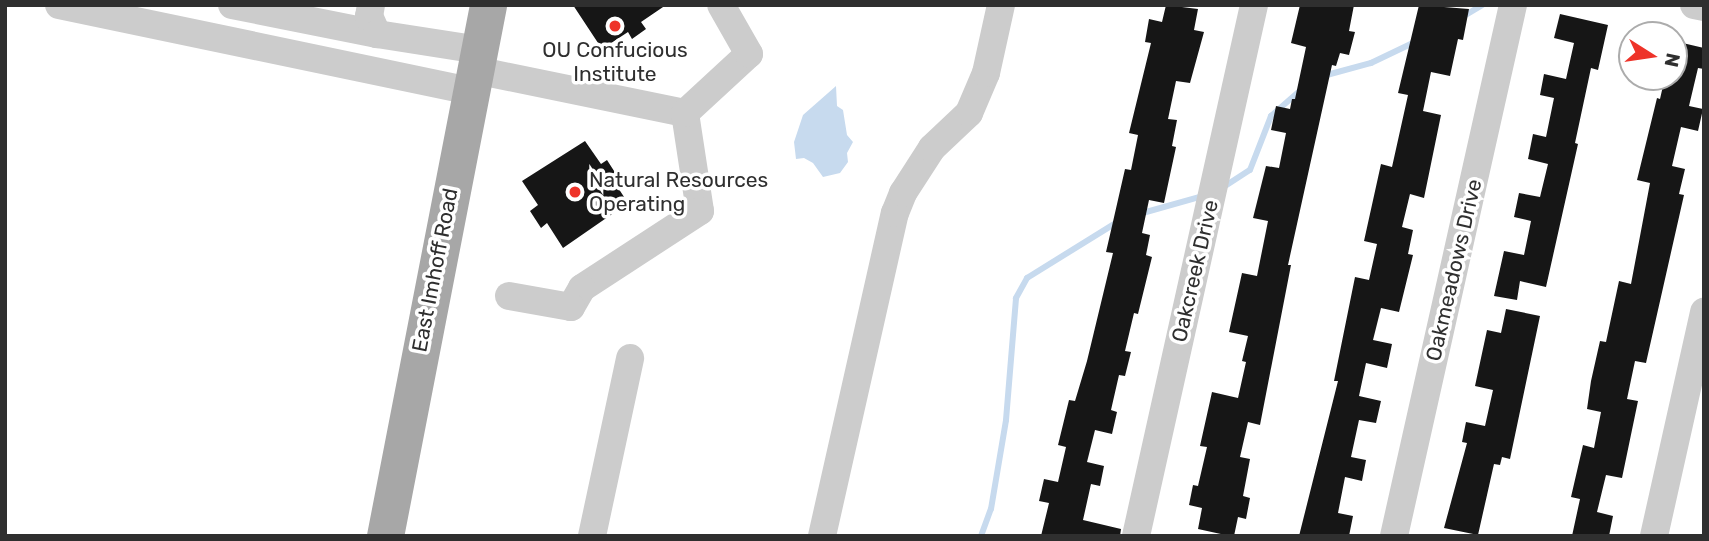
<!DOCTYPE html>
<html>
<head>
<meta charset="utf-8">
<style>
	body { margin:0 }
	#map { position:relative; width:1709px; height:541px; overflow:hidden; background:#fff; font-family:Rubik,sans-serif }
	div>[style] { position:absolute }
	.water>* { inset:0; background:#c7daee }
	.stream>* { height:6px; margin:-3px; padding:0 3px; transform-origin:3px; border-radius:3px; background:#c7daee }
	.building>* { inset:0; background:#161616 }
	.minor>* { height:28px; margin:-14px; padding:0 14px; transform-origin:14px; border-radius:14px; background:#ccc }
	.major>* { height:37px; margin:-18.5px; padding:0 18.5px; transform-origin:18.5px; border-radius:18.5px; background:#a7a7a7 }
	.dots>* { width:19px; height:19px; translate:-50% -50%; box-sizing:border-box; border:4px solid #fff; border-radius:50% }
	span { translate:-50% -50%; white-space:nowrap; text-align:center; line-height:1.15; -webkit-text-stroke:7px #fff; paint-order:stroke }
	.poi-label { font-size:21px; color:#2f2f2f }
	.left { translate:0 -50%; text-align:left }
	.street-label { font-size:21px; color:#2f2f2f }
	.frame { position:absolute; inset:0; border:7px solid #2f2f2f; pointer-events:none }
	.north { position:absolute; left:1618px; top:21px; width:70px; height:70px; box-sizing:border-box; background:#fff; border:2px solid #acacac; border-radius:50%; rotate:102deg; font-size:19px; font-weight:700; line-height:28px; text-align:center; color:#2f2f2f }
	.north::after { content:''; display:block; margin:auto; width:24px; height:32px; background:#ee3329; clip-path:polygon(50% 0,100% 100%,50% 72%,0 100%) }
</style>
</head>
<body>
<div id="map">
	<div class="water">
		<i style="clip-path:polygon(836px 86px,837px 106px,843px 110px,847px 135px,853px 142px,847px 153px,848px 162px,840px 173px,823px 177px,813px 163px,804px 158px,796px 159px,794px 142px,803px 115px)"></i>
	</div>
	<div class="stream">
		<i style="left:1464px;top:16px;width:21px;rotate:-31deg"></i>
		<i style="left:1323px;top:76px;width:50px;rotate:-15.2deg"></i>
		<i style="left:1371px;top:63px;width:51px;rotate:-25.6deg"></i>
		<i style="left:1222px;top:188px;width:33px;rotate:-33deg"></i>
		<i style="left:1250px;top:170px;width:58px;rotate:-68.7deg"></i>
		<i style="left:1271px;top:116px;width:41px;rotate:-41.1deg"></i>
		<i style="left:1139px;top:214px;width:66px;rotate:-15.7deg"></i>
		<i style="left:981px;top:536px;width:29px;rotate:-70deg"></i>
		<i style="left:991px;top:509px;width:90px;rotate:-80.4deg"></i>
		<i style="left:1006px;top:420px;width:122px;rotate:-85.3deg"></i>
		<i style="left:1016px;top:298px;width:23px;rotate:-61deg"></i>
		<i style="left:1027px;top:278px;width:108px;rotate:-31.8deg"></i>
	</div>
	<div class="building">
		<i style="clip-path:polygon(573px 5px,666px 5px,641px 22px,646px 29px,632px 39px,628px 32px,602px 49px)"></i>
		<i style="clip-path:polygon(1166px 5px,1198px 9px,1194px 30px,1204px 32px,1190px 83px,1176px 81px,1168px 119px,1177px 120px,1172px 146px,1176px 147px,1164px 203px,1149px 200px,1142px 233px,1150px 235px,1146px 255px,1152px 257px,1138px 314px,1134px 313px,1125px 351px,1131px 352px,1125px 376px,1119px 375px,1111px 410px,1117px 412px,1112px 434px,1095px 430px,1087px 462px,1104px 466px,1100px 486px,1091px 484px,1083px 520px,1121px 529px,1120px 536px,1041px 536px,1049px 503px,1039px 501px,1044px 479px,1058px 482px,1066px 447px,1058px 445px,1069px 400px,1075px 401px,1087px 361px,1113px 253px,1106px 252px,1112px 226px,1125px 169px,1131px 170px,1138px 135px,1129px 133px,1151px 43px,1145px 42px,1149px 19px,1162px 22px)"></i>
		<i style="clip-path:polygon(1300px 5px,1354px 5px,1349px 31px,1355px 32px,1349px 55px,1340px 53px,1336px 66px,1332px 65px,1288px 265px,1291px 265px,1260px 425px,1248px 422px,1240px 457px,1250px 459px,1243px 496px,1250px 498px,1246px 519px,1238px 517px,1234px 536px,1230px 536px,1198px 529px,1202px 508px,1189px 505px,1193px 485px,1198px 486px,1207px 447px,1200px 446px,1212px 392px,1238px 398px,1246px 362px,1242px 361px,1248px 336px,1229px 332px,1242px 273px,1257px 276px,1268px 221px,1253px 218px,1266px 166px,1279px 168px,1286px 133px,1271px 130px,1276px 106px,1290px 109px,1292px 99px,1295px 99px,1306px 47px,1291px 43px)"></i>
		<i style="clip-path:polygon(1419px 5px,1469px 9px,1463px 40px,1458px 39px,1450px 76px,1431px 72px,1423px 111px,1441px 115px,1424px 198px,1410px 194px,1402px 227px,1413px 230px,1408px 254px,1413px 255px,1399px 312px,1381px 308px,1373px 340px,1392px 344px,1387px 368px,1366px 363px,1359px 396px,1381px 401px,1376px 423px,1359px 420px,1351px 457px,1366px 460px,1362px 481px,1345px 477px,1338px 513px,1353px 516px,1349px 536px,1299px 536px,1338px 381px,1334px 381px,1355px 277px,1369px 280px,1377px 244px,1364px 241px,1381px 164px,1392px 167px,1408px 95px,1398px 93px)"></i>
		<i style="clip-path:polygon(1560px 14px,1608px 25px,1598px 70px,1591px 68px,1575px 143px,1578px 144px,1546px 287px,1520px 281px,1517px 300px,1494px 296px,1504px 251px,1524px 255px,1531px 221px,1514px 217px,1519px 193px,1540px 197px,1548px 164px,1528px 159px,1533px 134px,1546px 137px,1554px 98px,1540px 95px,1544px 74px,1566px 79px,1574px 43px,1554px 38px)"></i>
		<i style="clip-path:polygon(1674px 41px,1704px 48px,1704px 69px,1698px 68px,1689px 106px,1703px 109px,1698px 131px,1681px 127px,1672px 166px,1685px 169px,1679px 194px,1684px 195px,1646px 363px,1635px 361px,1627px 399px,1638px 401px,1622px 478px,1606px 475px,1597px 512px,1613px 516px,1609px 536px,1572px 536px,1580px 499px,1571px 497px,1583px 445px,1594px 448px,1601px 412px,1587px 409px,1591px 381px,1600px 341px,1606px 342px,1619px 281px,1631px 284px,1650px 183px,1637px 180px,1657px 98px,1660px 99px,1665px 77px,1674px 77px)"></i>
		<i style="clip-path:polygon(585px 141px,601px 164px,607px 160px,616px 174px,611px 177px,628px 203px,563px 248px,547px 223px,541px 228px,530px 211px,538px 205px,522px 181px)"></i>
		<i style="clip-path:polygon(1506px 309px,1540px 316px,1510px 459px,1502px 457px,1500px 465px,1494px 464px,1478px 535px,1444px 528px,1467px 443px,1462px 442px,1466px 422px,1485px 426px,1493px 390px,1475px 386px,1487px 330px,1501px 333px)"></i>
	</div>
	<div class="minor">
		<i style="left:59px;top:5px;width:421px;rotate:11.8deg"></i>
		<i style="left:232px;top:5px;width:148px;rotate:11.3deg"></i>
		<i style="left:371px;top:5px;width:11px;rotate:100deg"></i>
		<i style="left:369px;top:16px;width:20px;rotate:66deg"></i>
		<i style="left:377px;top:34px;width:103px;rotate:8.9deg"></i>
		<i style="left:1694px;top:5px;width:10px;rotate:11deg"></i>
		<i style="left:475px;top:70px;width:214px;rotate:11.6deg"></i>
		<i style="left:685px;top:113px;width:99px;rotate:81.3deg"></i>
		<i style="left:700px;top:211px;width:141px;rotate:146.9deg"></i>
		<i style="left:582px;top:288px;width:22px;rotate:120deg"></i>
		<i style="left:571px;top:307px;width:63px;rotate:-169.9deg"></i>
		<i style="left:685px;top:113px;width:87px;rotate:-42.7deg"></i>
		<i style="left:749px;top:54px;width:56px;rotate:-119.7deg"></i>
		<i style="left:592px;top:536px;width:182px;rotate:-77.9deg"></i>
		<i style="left:822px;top:536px;width:331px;rotate:-77.3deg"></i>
		<i style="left:895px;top:213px;width:22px;rotate:-68deg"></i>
		<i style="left:903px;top:193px;width:54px;rotate:-57.2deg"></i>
		<i style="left:932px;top:148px;width:51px;rotate:-43.4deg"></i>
		<i style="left:969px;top:113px;width:43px;rotate:-67deg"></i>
		<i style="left:986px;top:73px;width:70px;rotate:-77.6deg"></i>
		<i style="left:1136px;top:536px;width:544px;rotate:-77.47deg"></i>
		<i style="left:1394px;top:536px;width:544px;rotate:-77.37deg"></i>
		<i style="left:1654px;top:536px;width:230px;rotate:-77.4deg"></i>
	</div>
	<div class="major">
		<i style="left:385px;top:536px;width:541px;rotate:-79.02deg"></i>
	</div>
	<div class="dots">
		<i style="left:615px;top:26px;background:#ee3329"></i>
		<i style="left:575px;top:192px;background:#ee3329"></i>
	</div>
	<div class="poi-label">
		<span style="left:615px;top:62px">OU Confucious<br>Institute</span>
		<span class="left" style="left:589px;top:192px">Natural Resources<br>Operating</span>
	</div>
	<div class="street-label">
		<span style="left:435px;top:270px;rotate:-79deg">East Imhoff Road</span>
		<span style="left:1454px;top:270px;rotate:-77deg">Oakmeadows Drive</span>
		<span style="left:1195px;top:271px;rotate:-77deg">Oakcreek Drive</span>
	</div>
	<div class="frame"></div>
	<div class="north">N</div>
</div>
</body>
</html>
